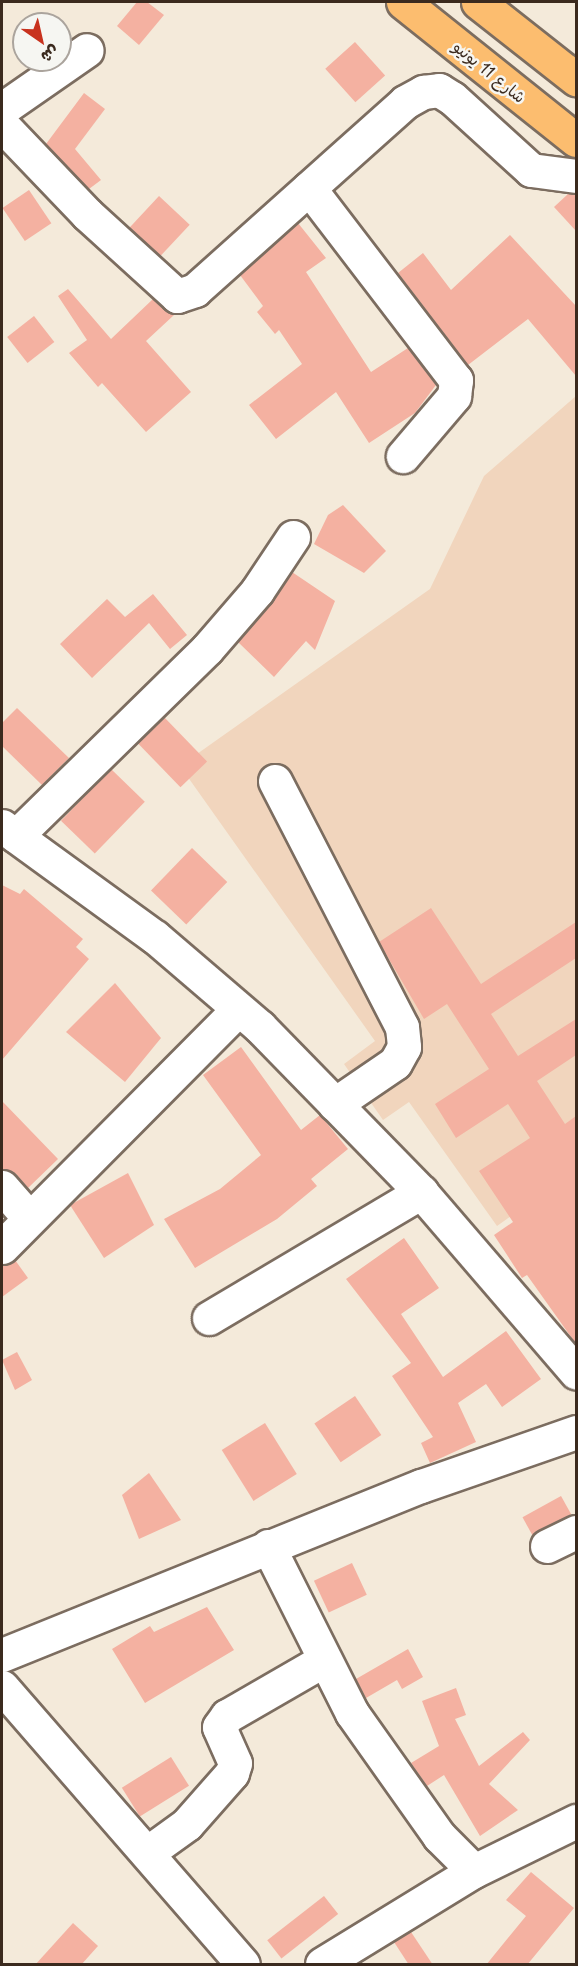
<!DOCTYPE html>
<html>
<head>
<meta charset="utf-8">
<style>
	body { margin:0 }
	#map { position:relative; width:578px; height:1966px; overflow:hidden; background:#f4eada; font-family:"Playpen Sans","Playpen Sans Arabic",sans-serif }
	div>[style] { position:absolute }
	.built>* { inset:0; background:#f1d5bd }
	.building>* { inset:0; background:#f4b1a1; transform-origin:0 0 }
	.roads { filter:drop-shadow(2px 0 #7c6d60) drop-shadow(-2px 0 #7c6d60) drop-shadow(0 2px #7c6d60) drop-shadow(0 -2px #7c6d60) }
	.minor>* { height:33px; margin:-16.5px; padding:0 16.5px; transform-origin:16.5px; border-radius:16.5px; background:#fff }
	.highway>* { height:33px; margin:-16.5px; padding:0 16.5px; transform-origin:16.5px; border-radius:16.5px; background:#fcbd6f }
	span { translate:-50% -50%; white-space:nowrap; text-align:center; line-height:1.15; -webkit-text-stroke:5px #f6f6f2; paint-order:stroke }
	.street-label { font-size:16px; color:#3b2a1e }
	.frame { position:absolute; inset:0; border:3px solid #3b2a1e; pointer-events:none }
	.north { position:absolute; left:12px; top:12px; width:60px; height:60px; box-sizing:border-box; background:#f6f6f2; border:2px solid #aba49d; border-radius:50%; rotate:146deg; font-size:16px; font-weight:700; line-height:24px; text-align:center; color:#3b2a1e }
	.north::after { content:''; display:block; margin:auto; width:21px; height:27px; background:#c8321e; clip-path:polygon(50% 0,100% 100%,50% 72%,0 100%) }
</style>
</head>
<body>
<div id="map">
	<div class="built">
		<i style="clip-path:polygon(576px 396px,576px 1170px,497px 1226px,409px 1102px,383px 1120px,344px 1064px,375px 1041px,180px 766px,430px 589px,484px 476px)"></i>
	</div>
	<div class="building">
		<i style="clip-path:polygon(137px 2px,147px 2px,164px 15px,139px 45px,117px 26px)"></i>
		<i style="left:355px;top:42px;width:45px;height:40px;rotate:48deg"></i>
		<i style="clip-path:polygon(84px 93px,105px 109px,75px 149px,101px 180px,89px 189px,46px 144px)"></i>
		<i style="left:29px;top:190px;width:40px;height:32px;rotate:56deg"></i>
		<i style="clip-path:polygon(568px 194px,576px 194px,576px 231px,554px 207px)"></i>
		<i style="left:159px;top:196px;width:42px;height:43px;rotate:43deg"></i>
		<i style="clip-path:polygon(298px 223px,326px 258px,306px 272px,371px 372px,408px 348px,436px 385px,415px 413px,369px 443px,336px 392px,276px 439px,249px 405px,302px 364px,279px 330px,275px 334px,257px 312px,263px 306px,240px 275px)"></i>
		<i style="clip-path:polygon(510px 235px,576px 306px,576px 376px,528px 319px,468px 365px,398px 273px,423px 253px,451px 290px)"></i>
		<i style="clip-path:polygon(68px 289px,111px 339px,153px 299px,174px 315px,146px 341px,191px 392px,146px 432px,102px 383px,98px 387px,69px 353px,87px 340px,58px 296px)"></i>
		<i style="left:34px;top:316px;width:33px;height:34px;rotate:52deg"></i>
		<i style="clip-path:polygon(343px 505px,386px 551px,364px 573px,314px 544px,328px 515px)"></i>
		<i style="clip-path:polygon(292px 572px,335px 601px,315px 650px,306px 641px,274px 677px,238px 642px)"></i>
		<i style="clip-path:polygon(153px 594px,187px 635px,170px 649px,149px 623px,92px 678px,60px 644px,107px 599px,125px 617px)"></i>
		<i style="clip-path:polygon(17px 708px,69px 758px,42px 785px,2px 746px,2px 723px)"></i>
		<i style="left:164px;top:717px;width:62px;height:37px;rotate:46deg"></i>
		<i style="left:111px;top:769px;width:47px;height:72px;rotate:44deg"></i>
		<i style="left:192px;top:848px;width:49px;height:59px;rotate:44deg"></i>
		<i style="clip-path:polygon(2px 885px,20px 894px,24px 889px,83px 939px,76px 947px,89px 959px,2px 1060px)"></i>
		<i style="clip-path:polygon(431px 908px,481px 984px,576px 922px,576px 958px,491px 1014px,518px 1056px,576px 1019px,576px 1055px,537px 1081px,565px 1124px,576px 1116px,576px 1344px,527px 1275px,522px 1278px,494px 1235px,513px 1222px,479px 1171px,530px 1138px,508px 1104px,456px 1138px,435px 1104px,489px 1069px,447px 1004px,424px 1019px,379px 942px)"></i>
		<i style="clip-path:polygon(115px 983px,161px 1038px,125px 1082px,66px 1032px)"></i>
		<i style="clip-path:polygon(241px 1047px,301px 1130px,320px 1115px,348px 1149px,311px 1179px,317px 1186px,277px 1219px,195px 1268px,164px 1219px,220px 1189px,261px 1155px,203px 1075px)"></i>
		<i style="clip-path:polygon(2px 1101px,58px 1159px,28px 1188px,16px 1174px,2px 1169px)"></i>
		<i style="clip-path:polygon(128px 1173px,154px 1225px,104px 1258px,70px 1205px)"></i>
		<i style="clip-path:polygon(404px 1238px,439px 1288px,401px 1314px,443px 1377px,506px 1331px,541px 1379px,502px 1407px,486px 1384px,458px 1403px,476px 1442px,430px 1463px,421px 1443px,433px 1437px,392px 1376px,411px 1363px,346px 1279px)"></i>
		<i style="clip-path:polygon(15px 1260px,28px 1278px,2px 1297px,2px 1265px)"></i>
		<i style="clip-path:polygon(17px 1352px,32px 1380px,15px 1390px,2px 1360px)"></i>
		<i style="left:355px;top:1396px;width:47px;height:49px;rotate:56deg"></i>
		<i style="left:265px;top:1423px;width:60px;height:51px;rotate:58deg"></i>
		<i style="clip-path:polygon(149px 1473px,181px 1520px,139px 1539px,122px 1495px)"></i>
		<i style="left:561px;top:1496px;width:21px;height:44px;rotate:61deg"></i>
		<i style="left:352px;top:1563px;width:35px;height:42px;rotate:65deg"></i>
		<i style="clip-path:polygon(207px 1607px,234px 1650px,145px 1703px,112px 1649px,150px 1626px,154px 1632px)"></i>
		<i style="clip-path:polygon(408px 1649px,423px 1677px,402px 1689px,397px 1680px,366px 1698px,356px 1679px)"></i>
		<i style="clip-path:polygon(456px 1688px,466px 1715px,455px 1719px,479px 1766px,523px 1732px,530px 1740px,489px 1784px,518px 1810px,480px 1836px,444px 1775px,427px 1786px,411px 1763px,439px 1746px,422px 1701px)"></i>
		<i style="left:171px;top:1757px;width:34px;height:58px;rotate:58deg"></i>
		<i style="clip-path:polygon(531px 1872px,574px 1908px,527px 1965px,486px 1965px,526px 1916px,506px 1900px)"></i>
		<i style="left:324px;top:1896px;width:23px;height:72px;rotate:52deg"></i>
		<i style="clip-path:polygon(73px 1923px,98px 1946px,81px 1965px,35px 1965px)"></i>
		<i style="clip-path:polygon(411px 1932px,433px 1965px,409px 1965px,394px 1942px)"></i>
	</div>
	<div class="roads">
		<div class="minor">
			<i style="left:2px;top:109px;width:103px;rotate:-34.8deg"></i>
			<i style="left:2px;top:125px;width:123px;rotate:46.3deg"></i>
			<i style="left:87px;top:214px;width:122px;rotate:42.3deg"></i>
			<i style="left:177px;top:296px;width:19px;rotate:-18deg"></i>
			<i style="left:195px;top:290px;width:282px;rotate:-41.8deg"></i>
			<i style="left:405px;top:102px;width:21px;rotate:-29deg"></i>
			<i style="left:423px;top:92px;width:16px;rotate:-7deg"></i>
			<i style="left:439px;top:90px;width:15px;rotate:32deg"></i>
			<i style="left:452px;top:98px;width:107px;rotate:42.3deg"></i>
			<i style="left:531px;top:170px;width:45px;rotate:7.6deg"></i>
			<i style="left:309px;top:188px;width:242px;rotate:52.6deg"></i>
			<i style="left:456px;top:380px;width:16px;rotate:97deg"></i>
			<i style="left:454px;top:396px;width:79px;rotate:130.4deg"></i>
			<i style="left:275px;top:781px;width:277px;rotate:62.7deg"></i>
			<i style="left:402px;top:1027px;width:20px;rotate:84deg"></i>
			<i style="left:404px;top:1047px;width:18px;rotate:119deg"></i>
			<i style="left:395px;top:1063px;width:73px;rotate:145.7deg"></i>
			<i style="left:2px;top:826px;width:189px;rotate:36deg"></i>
			<i style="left:155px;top:937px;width:138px;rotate:40.6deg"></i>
			<i style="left:260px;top:1027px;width:231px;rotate:45.7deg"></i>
			<i style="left:421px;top:1192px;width:238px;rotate:49.3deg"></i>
			<i style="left:16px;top:836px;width:267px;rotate:-44.4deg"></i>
			<i style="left:207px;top:649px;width:77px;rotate:-49.2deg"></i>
			<i style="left:257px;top:591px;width:65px;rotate:-56.3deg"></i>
			<i style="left:2px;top:1187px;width:41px;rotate:48.9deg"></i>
			<i style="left:2px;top:1247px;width:335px;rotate:-45.2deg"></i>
			<i style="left:209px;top:1318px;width:247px;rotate:-30.7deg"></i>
			<i style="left:268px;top:1546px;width:187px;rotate:63.3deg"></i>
			<i style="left:352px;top:1713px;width:151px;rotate:54.7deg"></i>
			<i style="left:439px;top:1836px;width:49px;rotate:45deg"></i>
			<i style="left:547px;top:1546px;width:32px;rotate:-26deg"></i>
			<i style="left:2px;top:1655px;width:452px;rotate:-22deg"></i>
			<i style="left:421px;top:1486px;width:164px;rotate:-19.2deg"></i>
			<i style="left:2px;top:1687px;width:367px;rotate:49deg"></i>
			<i style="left:147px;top:1853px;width:49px;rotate:-35.9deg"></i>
			<i style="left:187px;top:1824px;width:68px;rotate:-48.6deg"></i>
			<i style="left:232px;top:1773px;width:10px;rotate:-73deg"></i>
			<i style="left:235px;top:1763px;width:39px;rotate:-114deg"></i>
			<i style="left:219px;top:1727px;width:14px;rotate:-54deg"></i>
			<i style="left:227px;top:1716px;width:112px;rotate:-30deg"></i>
			<i style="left:322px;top:1964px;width:178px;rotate:-31.5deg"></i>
			<i style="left:474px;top:1871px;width:114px;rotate:-26.1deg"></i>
		</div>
		<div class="highway">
			<i style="left:403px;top:2px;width:221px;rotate:38.6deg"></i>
			<i style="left:478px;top:2px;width:125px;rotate:38.2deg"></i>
		</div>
	</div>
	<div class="street-label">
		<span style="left:490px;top:71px;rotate:39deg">شارع 11 يونيو</span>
	</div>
	<div class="frame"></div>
	<div class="north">ش</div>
</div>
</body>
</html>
